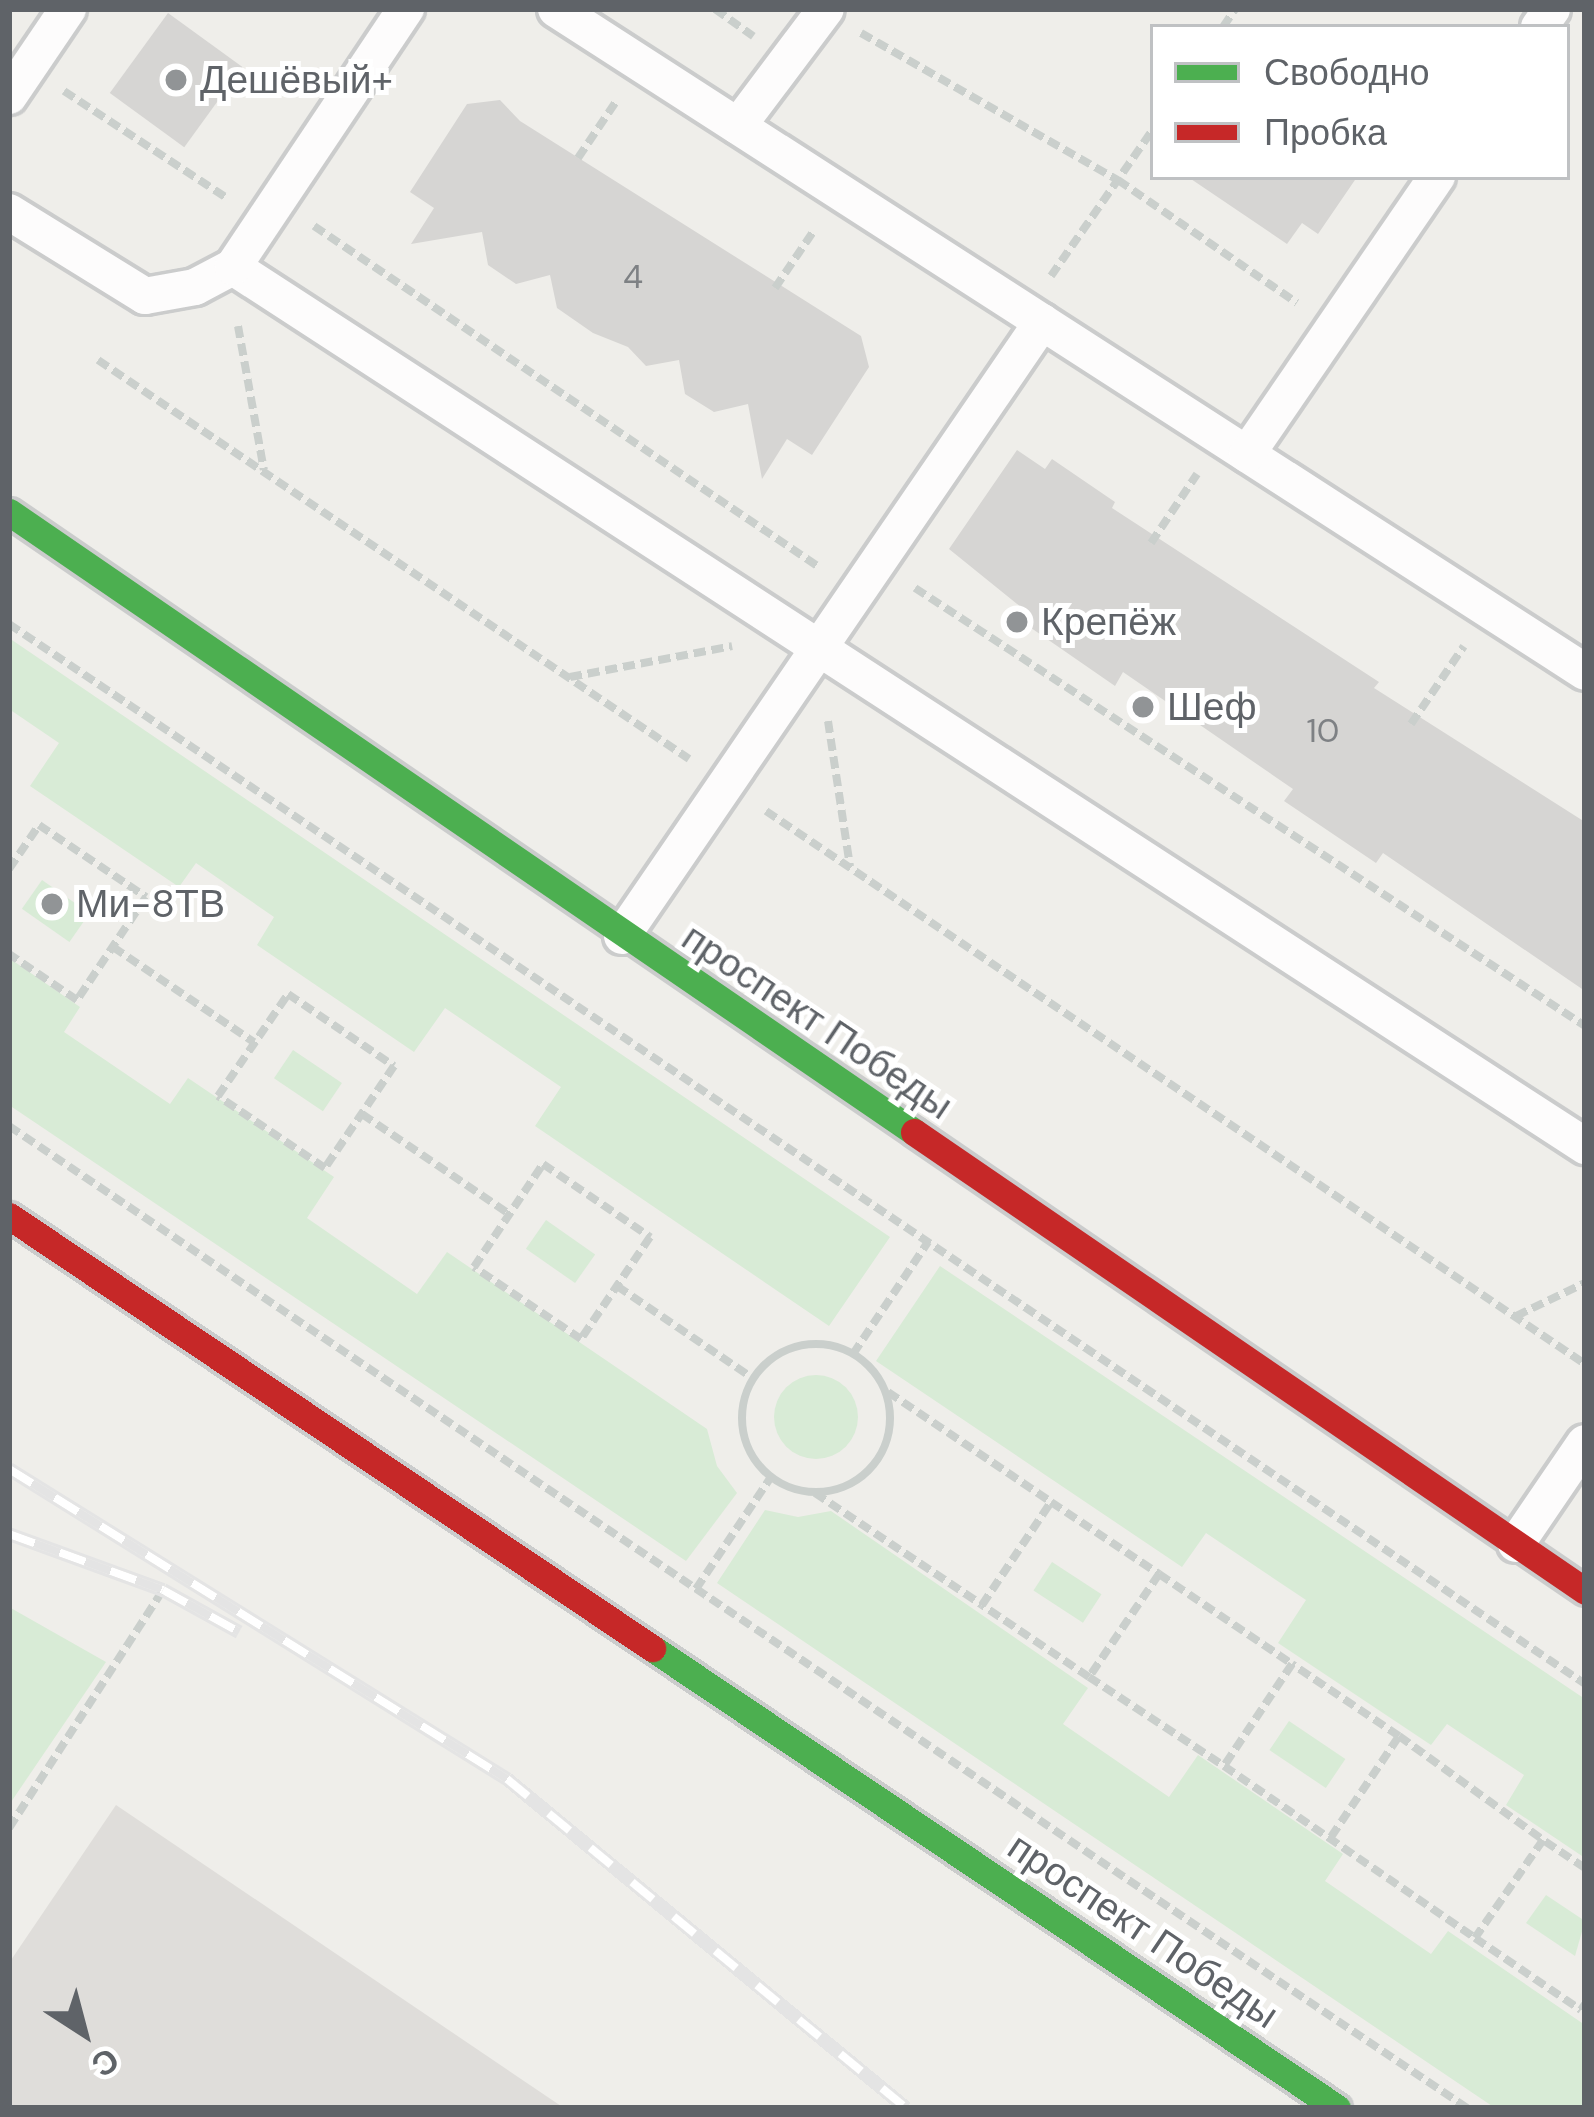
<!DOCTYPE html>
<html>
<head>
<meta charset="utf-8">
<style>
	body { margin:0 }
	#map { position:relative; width:1594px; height:2117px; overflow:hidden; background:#efeeea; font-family:"DM Sans",sans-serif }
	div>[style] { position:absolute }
	.industrial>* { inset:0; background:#dfddda }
	.green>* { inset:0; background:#d8ebd6; transform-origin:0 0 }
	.round { border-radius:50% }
	.building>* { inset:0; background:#d6d5d3; transform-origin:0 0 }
	.path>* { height:8px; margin-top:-4px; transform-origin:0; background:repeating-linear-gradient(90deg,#cacfcc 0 12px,transparent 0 18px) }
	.path>.ring { margin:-4px; padding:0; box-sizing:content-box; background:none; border:8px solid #cacfcc; border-radius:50% }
	.roads { filter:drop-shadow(3px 0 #cbcccc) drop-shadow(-3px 0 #cbcccc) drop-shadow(0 3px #cbcccc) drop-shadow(0 -3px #cbcccc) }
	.lane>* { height:36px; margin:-18px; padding:0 18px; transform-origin:18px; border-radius:18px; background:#fdfcfc }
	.fast>* { height:27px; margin:-13.5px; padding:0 13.5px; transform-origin:13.5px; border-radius:13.5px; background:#4caf50 }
	.jam>* { height:27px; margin:-13.5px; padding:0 13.5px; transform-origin:13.5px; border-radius:13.5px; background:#c62828 }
	.rail>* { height:14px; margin-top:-7px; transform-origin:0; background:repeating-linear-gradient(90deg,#fff 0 27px,#e4e4e4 0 54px); box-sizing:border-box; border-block:3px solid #e4e4e4 }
	.dots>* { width:33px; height:33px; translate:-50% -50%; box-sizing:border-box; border:6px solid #fff; border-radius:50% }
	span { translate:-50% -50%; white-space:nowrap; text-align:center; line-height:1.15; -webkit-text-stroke:10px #fff; paint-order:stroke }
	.number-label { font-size:33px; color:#7e8184 }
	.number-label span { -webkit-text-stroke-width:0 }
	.poi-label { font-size:39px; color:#5f6368 }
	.left { translate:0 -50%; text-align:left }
	.street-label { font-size:39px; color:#5f6368 }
	.frame { position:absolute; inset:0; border:12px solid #5f6368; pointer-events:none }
	.legend { position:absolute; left:1150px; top:24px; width:420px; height:156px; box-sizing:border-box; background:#fff; border:3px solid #bfc1c3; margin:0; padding:15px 21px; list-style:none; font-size:36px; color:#5f6368 }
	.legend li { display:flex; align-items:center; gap:24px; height:60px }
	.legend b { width:60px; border:3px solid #bfc1c3 }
	.north { position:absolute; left:24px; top:1973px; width:120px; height:120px; -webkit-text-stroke:9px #fff; paint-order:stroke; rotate:144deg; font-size:33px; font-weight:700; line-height:48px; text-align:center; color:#5f6368 }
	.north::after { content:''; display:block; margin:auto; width:42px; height:54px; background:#5f6368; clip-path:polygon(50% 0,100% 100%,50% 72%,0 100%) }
</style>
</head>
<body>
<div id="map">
	<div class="industrial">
		<i style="clip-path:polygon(116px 1805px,564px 2108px,9px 2108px,9px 1963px)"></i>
	</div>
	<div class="green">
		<i style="clip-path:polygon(9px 638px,890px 1237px,829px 1326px,535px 1126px,561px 1087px,445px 1008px,414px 1052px,257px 945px,274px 917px,196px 863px,179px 887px,30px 786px,59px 743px,9px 709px)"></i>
		<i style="left:42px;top:880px;width:58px;height:35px;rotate:35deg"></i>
		<i style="clip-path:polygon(9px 958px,80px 1007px,64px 1032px,170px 1104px,188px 1078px,334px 1177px,307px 1218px,417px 1294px,447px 1252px,707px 1429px,717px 1466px,737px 1493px,686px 1561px,9px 1105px)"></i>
		<i style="left:293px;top:1050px;width:59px;height:34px;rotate:34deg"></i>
		<i style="left:546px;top:1220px;width:60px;height:35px;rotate:35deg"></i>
		<i style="clip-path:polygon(940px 1266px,1585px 1699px,1585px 1858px,1506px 1805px,1524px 1775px,1447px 1724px,1431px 1745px,1278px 1643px,1306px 1600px,1206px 1533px,1182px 1567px,876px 1361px)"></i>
		<i class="round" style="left:774px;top:1375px;width:84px;height:84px"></i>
		<i style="clip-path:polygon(765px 1510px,798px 1517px,831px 1511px,1088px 1688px,1063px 1724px,1169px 1797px,1198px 1755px,1343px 1854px,1325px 1881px,1431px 1954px,1448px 1931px,1585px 2025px,1585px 2108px,1495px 2108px,717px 1583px)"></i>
		<i style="left:1052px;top:1562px;width:59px;height:34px;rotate:33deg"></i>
		<i style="clip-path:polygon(9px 1607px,106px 1662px,9px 1805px)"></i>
		<i style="left:1289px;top:1721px;width:68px;height:35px;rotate:34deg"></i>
		<i style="clip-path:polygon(1546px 1895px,1585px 1921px,1575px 1956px,1526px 1923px)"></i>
	</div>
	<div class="building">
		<i style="left:168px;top:13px;width:92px;height:99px;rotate:36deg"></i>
		<i style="clip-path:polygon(500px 100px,520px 121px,861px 336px,869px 367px,812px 455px,787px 439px,762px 479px,748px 404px,714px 412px,685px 394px,679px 360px,646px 366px,628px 347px,593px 333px,557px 308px,550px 275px,516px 284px,488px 265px,482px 232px,411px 244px,434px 208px,410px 192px,467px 104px)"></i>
		<i style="clip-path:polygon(1188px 177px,1357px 177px,1318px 234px,1302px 223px,1287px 244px)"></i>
		<i style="clip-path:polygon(1017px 450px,1045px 469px,1052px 459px,1115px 502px,1112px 508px,1379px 682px,1374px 688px,1585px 822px,1585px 991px,1383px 853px,1376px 863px,1284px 801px,1293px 789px,1123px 672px,1115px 686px,1021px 621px,1027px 612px,949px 549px)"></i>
	</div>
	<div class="path">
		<i style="left:715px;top:9px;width:47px;rotate:35.4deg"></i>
		<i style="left:1223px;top:27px;width:22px;rotate:-56deg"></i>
		<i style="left:861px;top:33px;width:296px;rotate:29.8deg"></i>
		<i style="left:1118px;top:180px;width:217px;rotate:34.5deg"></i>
		<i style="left:64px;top:91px;width:195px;rotate:33.3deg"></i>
		<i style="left:578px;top:158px;width:70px;rotate:-56.1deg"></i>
		<i style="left:314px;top:226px;width:609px;rotate:34.03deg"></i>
		<i style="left:1051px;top:276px;width:179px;rotate:-55.2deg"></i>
		<i style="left:775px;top:288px;width:71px;rotate:-55.9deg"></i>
		<i style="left:238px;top:326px;width:146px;rotate:79.8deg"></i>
		<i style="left:98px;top:360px;width:713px;rotate:34.02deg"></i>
		<i style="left:1151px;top:543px;width:83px;rotate:-56.3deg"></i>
		<i style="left:915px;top:588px;width:800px;rotate:33.17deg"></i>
		<i style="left:9px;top:624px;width:1899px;rotate:33.92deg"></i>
		<i style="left:570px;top:677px;width:165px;rotate:-10.8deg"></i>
		<i style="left:828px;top:721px;width:147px;rotate:81.4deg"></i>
		<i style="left:1411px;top:724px;width:94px;rotate:-55.8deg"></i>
		<i style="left:766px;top:811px;width:988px;rotate:34.03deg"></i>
		<i style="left:9px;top:869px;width:53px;rotate:-55.7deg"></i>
		<i style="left:39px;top:825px;width:129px;rotate:33.9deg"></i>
		<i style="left:146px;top:897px;width:124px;rotate:123.8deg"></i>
		<i style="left:77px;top:1000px;width:82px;rotate:-145.9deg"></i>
		<i style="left:113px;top:947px;width:170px;rotate:34deg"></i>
		<i style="left:288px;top:994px;width:128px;rotate:34.2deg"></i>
		<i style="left:394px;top:1066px;width:123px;rotate:124.1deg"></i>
		<i style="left:325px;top:1168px;width:129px;rotate:-146.1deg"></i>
		<i style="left:218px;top:1096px;width:124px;rotate:-55.5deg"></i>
		<i style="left:362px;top:1114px;width:178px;rotate:34.2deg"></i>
		<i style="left:9px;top:1126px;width:1758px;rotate:33.96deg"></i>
		<i style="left:543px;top:1164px;width:130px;rotate:34.3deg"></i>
		<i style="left:650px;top:1237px;width:123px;rotate:124.1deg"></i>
		<i style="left:581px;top:1339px;width:129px;rotate:-146.1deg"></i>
		<i style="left:474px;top:1267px;width:124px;rotate:-56.2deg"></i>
		<i style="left:617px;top:1286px;width:166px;rotate:34.2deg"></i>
		<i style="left:1516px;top:1316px;width:76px;rotate:-25.6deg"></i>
		<i class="ring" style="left:742px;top:1344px;width:140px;height:140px"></i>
		<i style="left:853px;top:1354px;width:135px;rotate:-56.2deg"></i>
		<i style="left:888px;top:1392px;width:197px;rotate:34deg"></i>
		<i style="left:815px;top:1493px;width:201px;rotate:33.8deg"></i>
		<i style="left:1159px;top:1574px;width:125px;rotate:124.2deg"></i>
		<i style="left:1089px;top:1677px;width:129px;rotate:-146.1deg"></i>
		<i style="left:982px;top:1605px;width:124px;rotate:-56.2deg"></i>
		<i style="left:1051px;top:1502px;width:130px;rotate:33.7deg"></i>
		<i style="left:1159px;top:1574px;width:161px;rotate:34.1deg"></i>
		<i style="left:696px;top:1589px;width:135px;rotate:-56.2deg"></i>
		<i style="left:1089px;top:1677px;width:162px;rotate:33.4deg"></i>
		<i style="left:1399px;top:1736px;width:178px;rotate:35.8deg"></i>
		<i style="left:9px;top:1828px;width:283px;rotate:-57.1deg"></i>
		<i style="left:1331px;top:1837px;width:122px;rotate:-56deg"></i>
		<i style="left:1399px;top:1736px;width:129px;rotate:-146.1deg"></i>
		<i style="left:1292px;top:1664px;width:123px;rotate:123.7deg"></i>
		<i style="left:1224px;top:1766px;width:304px;rotate:34.4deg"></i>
		<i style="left:1585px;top:1868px;width:50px;rotate:-146.3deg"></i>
		<i style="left:1543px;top:1840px;width:119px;rotate:124.8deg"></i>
		<i style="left:1475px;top:1938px;width:128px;rotate:34.2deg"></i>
		<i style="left:1581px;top:2010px;width:7px;rotate:-56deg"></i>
	</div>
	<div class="roads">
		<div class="lane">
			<i style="left:556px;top:9px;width:1224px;rotate:32.79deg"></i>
			<i style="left:1539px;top:27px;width:22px;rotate:-54deg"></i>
			<i style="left:9px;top:96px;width:105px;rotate:-55.9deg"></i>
			<i style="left:738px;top:126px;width:146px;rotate:-53.1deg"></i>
			<i style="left:9px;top:212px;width:160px;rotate:31.7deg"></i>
			<i style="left:145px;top:296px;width:51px;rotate:-10.2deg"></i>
			<i style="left:195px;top:287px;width:43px;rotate:-27.8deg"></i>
			<i style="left:233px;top:267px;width:1613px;rotate:33.03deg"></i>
			<i style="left:233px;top:267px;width:311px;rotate:-56.2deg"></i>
			<i style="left:1247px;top:454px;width:336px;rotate:-55.6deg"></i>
			<i style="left:622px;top:936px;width:744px;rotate:-55.63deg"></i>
			<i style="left:1516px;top:1544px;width:122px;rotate:-55.7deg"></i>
		</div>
		<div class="fast">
			<i style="left:9px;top:512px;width:1097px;rotate:34.41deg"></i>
			<i style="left:652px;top:1648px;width:825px;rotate:33.88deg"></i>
		</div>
		<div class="jam">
			<i style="left:914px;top:1132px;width:813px;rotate:34.37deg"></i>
			<i style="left:9px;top:1216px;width:775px;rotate:33.9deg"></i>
		</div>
	</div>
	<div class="rail">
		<i style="left:9px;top:1469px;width:587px;rotate:31.9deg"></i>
		<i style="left:507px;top:1779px;width:517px;rotate:39.51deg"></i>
		<i style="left:9px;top:1534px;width:164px;rotate:20deg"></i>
		<i style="left:163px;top:1590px;width:87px;rotate:28.9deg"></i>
	</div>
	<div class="dots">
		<i style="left:176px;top:80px;background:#919496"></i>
		<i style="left:1017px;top:622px;background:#919496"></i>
		<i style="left:1143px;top:707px;background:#919496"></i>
		<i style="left:52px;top:904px;background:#919496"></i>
	</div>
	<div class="number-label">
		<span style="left:633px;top:277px">4</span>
		<span style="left:1323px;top:731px">10</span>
	</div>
	<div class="poi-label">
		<span class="left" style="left:200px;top:80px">Дешёвый+</span>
		<span class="left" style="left:1041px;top:622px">Крепёж</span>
		<span class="left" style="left:1167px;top:707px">Шеф</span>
		<span class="left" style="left:76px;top:904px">Ми-8ТВ</span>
	</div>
	<div class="street-label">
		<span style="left:817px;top:1022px;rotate:34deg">проспект Победы</span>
		<span style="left:1143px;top:1931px;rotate:34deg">проспект Победы</span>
	</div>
	<div class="frame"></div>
	<ul class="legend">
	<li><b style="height:15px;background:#4caf50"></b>Свободно</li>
	<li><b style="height:15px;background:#c62828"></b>Пробка</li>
	</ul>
	<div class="north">С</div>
</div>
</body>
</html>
